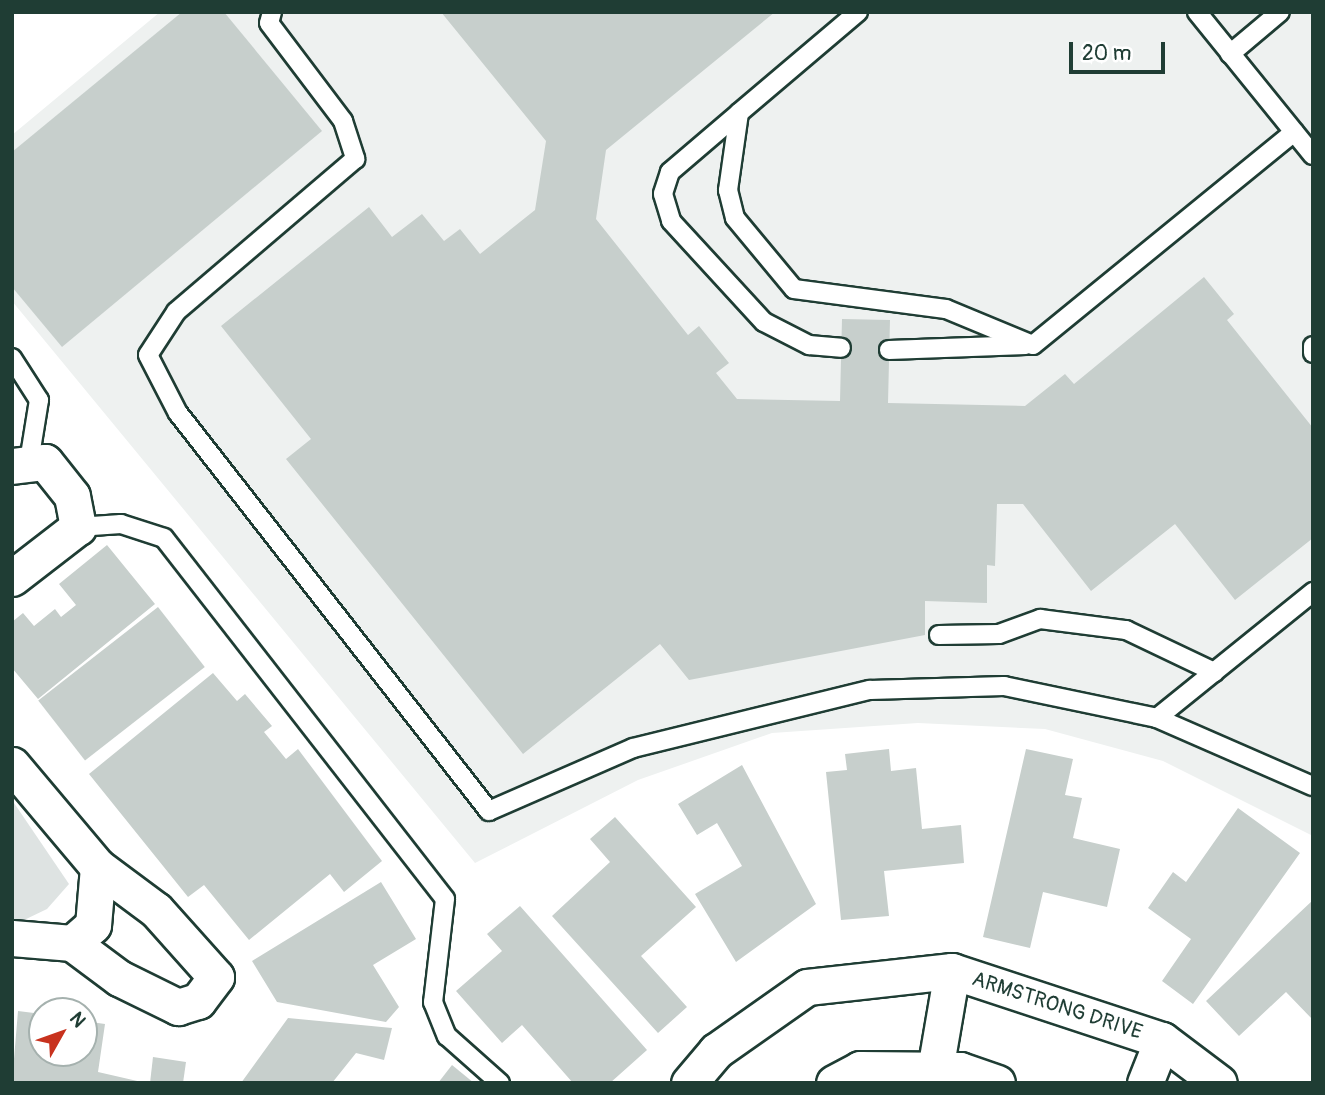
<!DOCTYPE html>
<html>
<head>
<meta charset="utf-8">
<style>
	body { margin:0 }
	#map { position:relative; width:1325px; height:1095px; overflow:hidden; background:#fff; font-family:Pangolin,sans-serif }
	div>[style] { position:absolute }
	.built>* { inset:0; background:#eef1f0 }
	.green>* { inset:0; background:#dee3e2 }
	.building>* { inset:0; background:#c7cfcc; transform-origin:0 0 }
	.roads { filter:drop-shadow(2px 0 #1f3d34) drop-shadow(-2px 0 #1f3d34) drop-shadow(0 2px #1f3d34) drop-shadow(0 -2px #1f3d34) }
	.lane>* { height:18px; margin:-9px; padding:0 9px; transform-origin:9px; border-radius:9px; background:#fff }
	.street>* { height:35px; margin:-17.5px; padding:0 17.5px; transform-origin:17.5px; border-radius:17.5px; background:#fff }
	span { translate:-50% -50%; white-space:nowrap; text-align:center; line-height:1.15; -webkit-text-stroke:5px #fff; paint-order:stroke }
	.street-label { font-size:21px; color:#1f3d34 }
	.frame { position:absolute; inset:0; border:14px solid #1f3d34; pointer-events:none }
	.north { position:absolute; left:28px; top:997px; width:70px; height:70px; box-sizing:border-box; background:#fff; border:2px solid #a5b1ae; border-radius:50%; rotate:50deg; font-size:19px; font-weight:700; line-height:28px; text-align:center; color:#1f3d34 }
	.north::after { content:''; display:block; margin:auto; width:24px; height:32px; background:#c8321e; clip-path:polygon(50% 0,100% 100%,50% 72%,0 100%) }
	.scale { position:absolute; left:1069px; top:42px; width:96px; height:32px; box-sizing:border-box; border:4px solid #1f3d34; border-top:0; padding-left:9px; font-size:21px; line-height:24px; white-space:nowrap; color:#1f3d34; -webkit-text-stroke:5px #fff; paint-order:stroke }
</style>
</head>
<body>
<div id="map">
	<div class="built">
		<i style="clip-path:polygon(160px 12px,1313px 12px,1313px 836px,1163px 761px,1045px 729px,918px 723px,772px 733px,638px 780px,475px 863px,12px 301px,12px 135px)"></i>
	</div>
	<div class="green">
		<i style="clip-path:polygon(12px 800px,69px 884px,47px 909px,22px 921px,12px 920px)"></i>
	</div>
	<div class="building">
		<i style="clip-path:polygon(182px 12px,224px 12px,322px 131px,62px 347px,12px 287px,12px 152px)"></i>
		<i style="clip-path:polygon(441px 12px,775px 12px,606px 150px,596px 219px,688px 335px,699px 326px,729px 363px,716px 373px,737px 399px,840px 401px,842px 319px,890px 320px,888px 403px,1025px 406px,1065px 374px,1074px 384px,1204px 277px,1234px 314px,1227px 320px,1313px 428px,1313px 538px,1235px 600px,1175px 524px,1091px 591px,1023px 504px,997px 504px,995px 566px,987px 565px,987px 603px,925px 601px,925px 635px,689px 680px,660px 644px,523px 754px,286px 459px,311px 439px,221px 326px,369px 207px,392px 237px,422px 214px,444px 241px,460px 229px,480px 254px,535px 210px,546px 141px)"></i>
		<i style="clip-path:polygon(107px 545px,155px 604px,38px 699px,12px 668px,12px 622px,23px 613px,34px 626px,55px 609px,61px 617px,76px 605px,59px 584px)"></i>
		<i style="left:158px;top:607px;width:76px;height:152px;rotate:52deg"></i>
		<i style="clip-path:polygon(213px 673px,237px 701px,245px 694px,272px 726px,264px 732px,286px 759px,298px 749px,382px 861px,344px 892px,330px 874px,249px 940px,204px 885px,188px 897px,89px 774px)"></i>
		<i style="clip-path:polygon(889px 749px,891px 771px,916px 768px,922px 829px,961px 825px,964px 863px,884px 871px,889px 916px,841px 920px,826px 772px,847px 770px,845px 754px)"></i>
		<i style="clip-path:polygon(1026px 749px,1073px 759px,1065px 795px,1082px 798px,1073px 838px,1120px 849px,1107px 907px,1043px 892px,1030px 948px,983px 937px)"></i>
		<i style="clip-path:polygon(742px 765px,816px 904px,736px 962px,695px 894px,742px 866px,717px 823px,697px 835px,678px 804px)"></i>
		<i style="clip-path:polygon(1238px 808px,1300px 853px,1193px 1004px,1162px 981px,1191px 939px,1148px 908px,1173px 872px,1186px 882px)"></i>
		<i style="clip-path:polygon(615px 817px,696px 907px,641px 956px,687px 1007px,658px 1033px,552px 916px,610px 862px,590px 839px)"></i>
		<i style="clip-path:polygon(381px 882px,416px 939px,373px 965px,399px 1007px,386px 1022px,277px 1002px,252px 961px)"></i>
		<i style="clip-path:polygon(1313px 900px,1313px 1020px,1286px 992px,1239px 1036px,1206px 1001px)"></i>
		<i style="clip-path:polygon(520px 906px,647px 1050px,610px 1083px,573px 1083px,522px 1025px,502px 1043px,456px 991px,502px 951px,487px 934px)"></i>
		<i style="clip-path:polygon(18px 1011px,42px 1014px,42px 1053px,84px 1053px,84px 1021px,105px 1024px,98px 1072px,146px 1083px,12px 1083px)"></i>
		<i style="clip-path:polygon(288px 1018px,392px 1028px,384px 1060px,356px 1053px,332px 1083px,241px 1083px)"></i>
		<i style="clip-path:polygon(153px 1057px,186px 1062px,183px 1083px,150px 1083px)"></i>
		<i style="clip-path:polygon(452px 1065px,474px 1083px,438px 1083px)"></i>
	</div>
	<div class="roads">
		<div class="lane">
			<i style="left:272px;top:12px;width:11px;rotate:105deg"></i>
			<i style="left:269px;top:23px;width:123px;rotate:52.9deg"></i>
			<i style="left:343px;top:121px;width:40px;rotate:72deg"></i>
			<i style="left:355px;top:159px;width:235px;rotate:139.5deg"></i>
			<i style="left:176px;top:312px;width:51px;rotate:123.1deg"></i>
			<i style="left:148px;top:355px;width:65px;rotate:62.7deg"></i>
			<i style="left:178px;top:413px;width:505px;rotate:52deg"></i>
			<i style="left:489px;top:811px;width:157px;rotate:-23.6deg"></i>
			<i style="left:633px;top:748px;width:244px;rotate:-13.8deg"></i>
			<i style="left:870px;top:690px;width:134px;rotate:-1.7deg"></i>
			<i style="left:1004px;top:686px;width:156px;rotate:11.8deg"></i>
			<i style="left:1157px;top:718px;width:170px;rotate:23.6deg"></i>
			<i style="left:858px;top:12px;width:156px;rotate:139.7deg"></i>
			<i style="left:739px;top:113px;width:78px;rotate:98.1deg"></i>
			<i style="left:728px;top:190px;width:29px;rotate:76deg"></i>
			<i style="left:735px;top:218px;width:92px;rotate:50.3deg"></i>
			<i style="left:794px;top:289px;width:153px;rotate:7.5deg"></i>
			<i style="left:946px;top:309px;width:94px;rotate:22.5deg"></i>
			<i style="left:1033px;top:345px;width:337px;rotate:-39.2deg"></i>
			<i style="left:1197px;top:12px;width:184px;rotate:51deg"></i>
			<i style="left:1230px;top:54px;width:65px;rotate:-40deg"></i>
			<i style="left:739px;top:113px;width:91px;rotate:139.5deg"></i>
			<i style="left:670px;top:172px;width:23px;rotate:108deg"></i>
			<i style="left:663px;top:194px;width:28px;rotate:73deg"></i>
			<i style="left:671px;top:221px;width:137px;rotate:47.4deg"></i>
			<i style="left:764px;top:322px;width:51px;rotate:27.1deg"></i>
			<i style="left:809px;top:345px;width:32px;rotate:5deg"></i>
			<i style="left:1313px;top:346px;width:7px;rotate:90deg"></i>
			<i style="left:889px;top:350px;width:137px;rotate:-2.1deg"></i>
			<i style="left:12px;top:358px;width:50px;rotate:57.3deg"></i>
			<i style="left:39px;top:400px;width:63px;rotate:99.2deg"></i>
			<i style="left:78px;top:527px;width:43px;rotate:-4deg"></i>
			<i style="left:121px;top:524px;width:45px;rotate:18deg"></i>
			<i style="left:164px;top:538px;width:457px;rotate:52.1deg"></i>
			<i style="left:445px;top:899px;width:104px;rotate:96.6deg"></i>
			<i style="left:433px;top:1002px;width:37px;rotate:68deg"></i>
			<i style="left:447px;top:1036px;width:71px;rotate:41.6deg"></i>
			<i style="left:939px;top:635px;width:60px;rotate:-1deg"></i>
			<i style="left:999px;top:634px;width:44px;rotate:-20.1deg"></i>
			<i style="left:1040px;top:619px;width:87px;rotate:7.3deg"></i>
			<i style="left:1126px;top:630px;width:98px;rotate:25.5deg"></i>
			<i style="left:1157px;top:718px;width:201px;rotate:-38.9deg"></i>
		</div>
		<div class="street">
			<i style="left:12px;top:466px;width:33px;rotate:-7deg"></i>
			<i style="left:45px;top:462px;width:43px;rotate:51.5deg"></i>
			<i style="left:72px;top:496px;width:32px;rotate:79deg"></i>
			<i style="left:78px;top:527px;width:83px;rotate:142.3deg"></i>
			<i style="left:12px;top:765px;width:133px;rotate:49.9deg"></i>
			<i style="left:98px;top:867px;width:58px;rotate:94.9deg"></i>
			<i style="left:93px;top:925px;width:28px;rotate:139deg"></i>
			<i style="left:72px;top:943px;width:60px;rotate:-175.2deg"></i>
			<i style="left:72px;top:943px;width:59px;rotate:36.7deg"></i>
			<i style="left:119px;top:978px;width:66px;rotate:26.2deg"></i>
			<i style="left:178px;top:1007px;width:21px;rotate:-17deg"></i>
			<i style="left:198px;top:1001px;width:30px;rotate:-53deg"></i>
			<i style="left:216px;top:977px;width:90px;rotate:-131.8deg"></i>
			<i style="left:156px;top:910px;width:72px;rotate:-143.4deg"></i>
			<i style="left:935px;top:1070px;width:100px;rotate:-80.3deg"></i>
			<i style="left:689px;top:1083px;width:42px;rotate:-49.8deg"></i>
			<i style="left:716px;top:1051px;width:111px;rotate:-35.1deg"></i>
			<i style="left:807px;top:987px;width:146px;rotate:-6.3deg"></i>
			<i style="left:952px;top:971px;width:221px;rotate:18.2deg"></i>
			<i style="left:1162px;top:1040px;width:71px;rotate:37deg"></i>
			<i style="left:834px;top:1083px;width:30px;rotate:-28deg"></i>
			<i style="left:860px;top:1069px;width:100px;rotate:0.6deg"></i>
			<i style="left:960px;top:1070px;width:39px;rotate:19deg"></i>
			<i style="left:1145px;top:1083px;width:46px;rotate:-68.4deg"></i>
		</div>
	</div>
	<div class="street-label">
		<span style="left:1057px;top:1006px;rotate:18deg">ARMSTRONG DRIVE</span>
	</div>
	<div class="frame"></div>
	<div class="north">N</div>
	<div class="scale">20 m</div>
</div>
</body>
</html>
